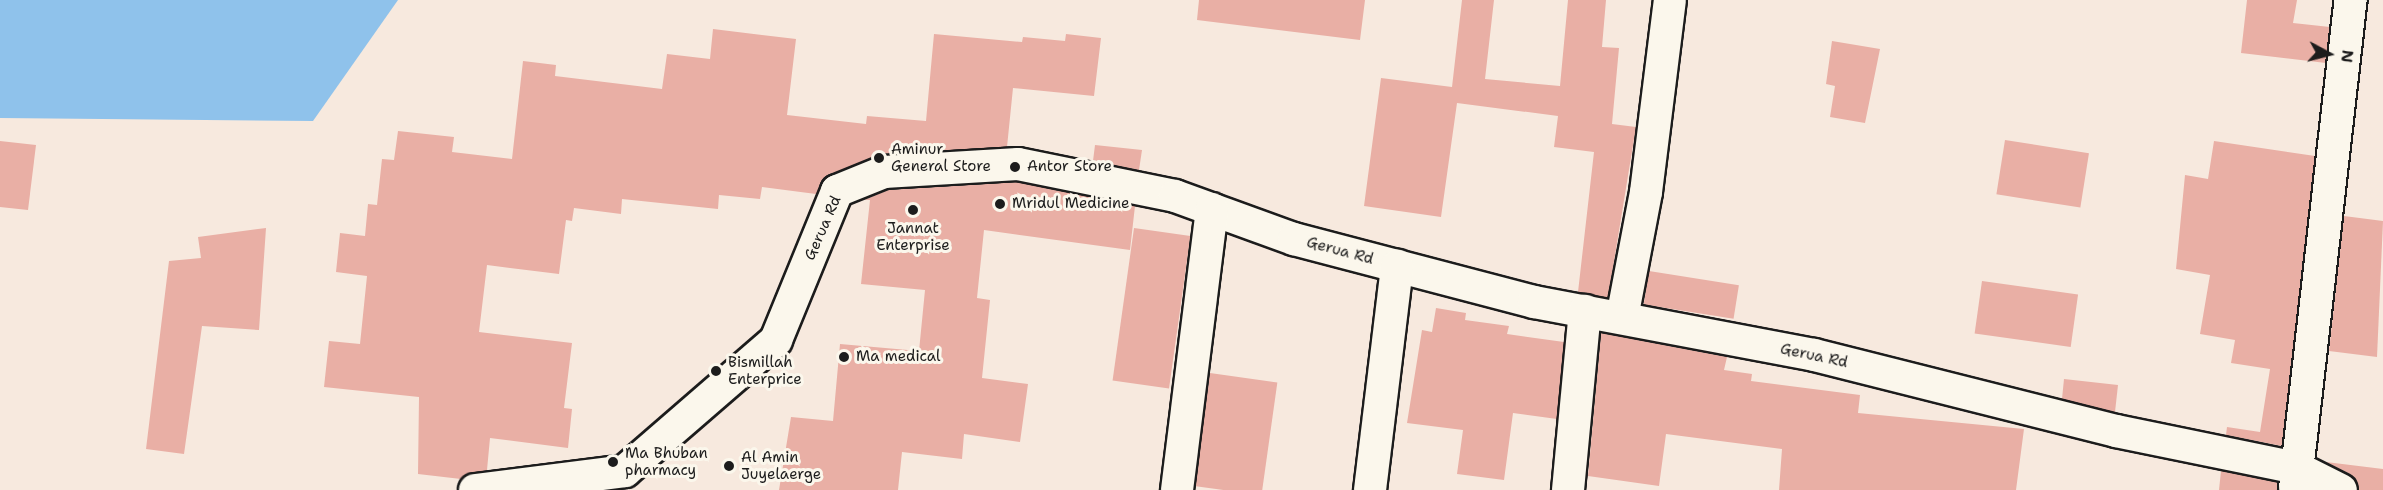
<!DOCTYPE html>
<html>
<head>
<meta charset="utf-8">
<style>
	body { margin:0 }
	#map { position:relative; width:2383px; height:490px; overflow:hidden; background:#f7e9de; font-family:"Shantell Sans",sans-serif }
	div>[style] { position:absolute }
	.water>* { inset:0; background:#8fc2eb }
	.building>* { inset:0; background:#e9afa5; transform-origin:0 0 }
	.roads { filter:drop-shadow(2px 0 #1c1c1c) drop-shadow(-2px 0 #1c1c1c) drop-shadow(0 2px #1c1c1c) drop-shadow(0 -2px #1c1c1c) }
	.minor>* { height:32px; margin:-16px; padding:0 16px; transform-origin:16px; border-radius:16px; background:#fbf7ec }
	.dots>* { width:16px; height:16px; translate:-50% -50%; box-sizing:border-box; border:3px solid #fbf7ec; border-radius:50% }
	span { translate:-50% -50%; white-space:nowrap; text-align:center; line-height:1.15; -webkit-text-stroke:6px #fbf7ec; paint-order:stroke }
	.poi-label { font-size:15px; color:#1c1c1c }
	.left { translate:0 -50%; text-align:left }
	.street-label { font-size:15px; color:#1c1c1c }
	.north { position:absolute; left:2299px; top:24px; width:60px; height:60px; -webkit-text-stroke:4px #fbf7ec; paint-order:stroke; rotate:97deg; font-size:16px; font-weight:700; line-height:24px; text-align:center; color:#1c1c1c }
	.north::after { content:''; display:block; margin:auto; width:21px; height:27px; background:#1c1c1c; clip-path:polygon(50% 0,100% 100%,50% 72%,0 100%) }
</style>
</head>
<body>
<div id="map">
	<div class="water">
		<i style="clip-path:polygon(0 0,398px 0,313px 121px,0 118px)"></i>
	</div>
	<div class="building">
		<i style="clip-path:polygon(1199px 0,1365px 0,1360px 40px,1197px 20px)"></i>
		<i style="clip-path:polygon(1462px 0,1494px 0,1485px 79px,1560px 86px,1568px 0,1606px 0,1602px 47px,1619px 48px,1612px 124px,1636px 127px,1608px 298px,1578px 292px,1594px 152px,1554px 147px,1558px 116px,1457px 103px,1441px 217px,1364px 206px,1381px 78px,1452px 87px)"></i>
		<i style="clip-path:polygon(2247px 0,2297px 0,2293px 23px,2330px 27px,2326px 63px,2241px 53px)"></i>
		<i style="clip-path:polygon(713px 29px,796px 39px,787px 115px,866px 124px,867px 116px,926px 121px,934px 34px,1022px 42px,1023px 37px,1065px 41px,1066px 34px,1101px 38px,1094px 96px,1013px 88px,1007px 147px,883px 154px,830px 175px,816px 194px,762px 187px,760px 199px,719px 195px,718px 209px,622px 199px,621px 214px,574px 208px,572px 221px,566px 220px,559px 274px,487px 265px,479px 332px,572px 343px,564px 408px,572px 409px,568px 448px,490px 438px,487px 470px,461px 479px,418px 474px,419px 397px,324px 387px,329px 341px,360px 344px,367px 276px,336px 272px,340px 233px,365px 236px,368px 204px,377px 205px,382px 159px,394px 160px,398px 131px,454px 137px,452px 152px,512px 159px,523px 61px,556px 65px,555px 76px,662px 89px,667px 54px,710px 59px)"></i>
		<i style="clip-path:polygon(1832px 41px,1880px 49px,1865px 123px,1830px 117px,1835px 86px,1826px 84px)"></i>
		<i style="left:2005px;top:140px;width:85px;height:55px;rotate:9deg"></i>
		<i style="clip-path:polygon(0 141px,36px 145px,28px 210px,0 207px)"></i>
		<i style="clip-path:polygon(2214px 141px,2315px 156px,2282px 446px,2226px 435px,2227px 427px,2260px 432px,2270px 369px,2231px 363px,2235px 340px,2200px 334px,2210px 275px,2176px 269px,2185px 175px,2208px 179px)"></i>
		<i style="clip-path:polygon(1095px 145px,1142px 150px,1139px 170px,1093px 161px)"></i>
		<i style="clip-path:polygon(1017px 182px,1135px 206px,1130px 250px,984px 230px,977px 298px,990px 300px,982px 378px,1028px 384px,1020px 442px,964px 434px,962px 459px,902px 452px,898px 490px,779px 490px,791px 417px,833px 421px,840px 344px,919px 351px,925px 290px,861px 284px,870px 200px,864px 200px,888px 190px)"></i>
		<i style="clip-path:polygon(2344px 216px,2383px 221px,2377px 357px,2329px 351px)"></i>
		<i style="clip-path:polygon(266px 228px,259px 330px,202px 326px,184px 454px,146px 449px,169px 261px,201px 258px,198px 237px)"></i>
		<i style="left:1134px;top:228px;width:57px;height:154px;rotate:8deg"></i>
		<i style="left:1649px;top:271px;width:91px;height:34px;rotate:9deg"></i>
		<i style="left:1982px;top:281px;width:97px;height:53px;rotate:8deg"></i>
		<i style="clip-path:polygon(1436px 308px,1466px 313px,1465px 320px,1509px 326px,1507px 334px,1564px 342px,1557px 419px,1513px 413px,1504px 480px,1457px 474px,1463px 430px,1407px 423px,1422px 330px,1432px 332px)"></i>
		<i style="clip-path:polygon(1601px 333px,1727px 357px,1724px 370px,1752px 374px,1751px 381px,1860px 395px,1858px 413px,2024px 429px,2016px 490px,1779px 490px,1782px 449px,1666px 434px,1659px 486px,1588px 476px)"></i>
		<i style="left:1210px;top:373px;width:68px;height:114px;rotate:8deg"></i>
		<i style="clip-path:polygon(2064px 379px,2118px 385px,2115px 412px,2062px 399px)"></i>
		<i style="clip-path:polygon(2326px 462px,2383px 469px,2383px 490px,2359px 490px,2350px 474px)"></i>
		<i style="clip-path:polygon(2221px 471px,2278px 482px,2278px 490px,2219px 490px)"></i>
	</div>
	<div class="roads">
		<div class="minor">
			<i style="left:1622px;top:318px;width:128px;rotate:-79.2deg"></i>
			<i style="left:1646px;top:192px;width:193px;rotate:-82.9deg"></i>
			<i style="left:2295px;top:488px;width:491px;rotate:-83.5deg"></i>
			<i style="left:475px;top:490px;width:151px;rotate:-7.2deg"></i>
			<i style="left:625px;top:471px;width:200px;rotate:-40.9deg"></i>
			<i style="left:776px;top:340px;width:161px;rotate:-67.7deg"></i>
			<i style="left:837px;top:191px;width:51px;rotate:-22deg"></i>
			<i style="left:884px;top:172px;width:134px;rotate:-3.4deg"></i>
			<i style="left:1018px;top:164px;width:160px;rotate:11.5deg"></i>
			<i style="left:1175px;top:196px;width:127px;rotate:19.9deg"></i>
			<i style="left:1294px;top:239px;width:248px;rotate:14.7deg"></i>
			<i style="left:1534px;top:302px;width:285px;rotate:10.7deg"></i>
			<i style="left:1814px;top:355px;width:311px;rotate:14.1deg"></i>
			<i style="left:2116px;top:431px;width:185px;rotate:11.6deg"></i>
			<i style="left:2297px;top:468px;width:49px;rotate:26.6deg"></i>
			<i style="left:1177px;top:490px;width:283px;rotate:-82.9deg"></i>
			<i style="left:1370px;top:490px;width:226px;rotate:-83.1deg"></i>
			<i style="left:1568px;top:490px;width:180px;rotate:-84.6deg"></i>
		</div>
	</div>
	<div class="dots">
		<i style="left:879px;top:158px;background:#1c1c1c"></i>
		<i style="left:1015px;top:167px;background:#1c1c1c"></i>
		<i style="left:1000px;top:204px;background:#1c1c1c"></i>
		<i style="left:913px;top:210px;background:#1c1c1c"></i>
		<i style="left:844px;top:357px;background:#1c1c1c"></i>
		<i style="left:716px;top:371px;background:#1c1c1c"></i>
		<i style="left:613px;top:462px;background:#1c1c1c"></i>
		<i style="left:729px;top:466px;background:#1c1c1c"></i>
	</div>
	<div class="poi-label">
		<span class="left" style="left:891px;top:158px">Aminur<br>General Store</span>
		<span class="left" style="left:1027px;top:167px">Antor Store</span>
		<span class="left" style="left:1012px;top:204px">Mridul Medicine</span>
		<span style="left:913px;top:237px">Jannat<br>Enterprise</span>
		<span class="left" style="left:856px;top:357px">Ma medical</span>
		<span class="left" style="left:728px;top:371px">Bismillah<br>Enterprice</span>
		<span class="left" style="left:625px;top:462px">Ma Bhuban<br>pharmacy</span>
		<span class="left" style="left:741px;top:466px">Al Amin<br>Juyelaerge</span>
	</div>
	<div class="street-label">
		<span style="left:823px;top:228px;rotate:-66deg">Gerua Rd</span>
		<span style="left:1340px;top:251px;rotate:15deg">Gerua Rd</span>
		<span style="left:1814px;top:356px;rotate:12deg">Gerua Rd</span>
	</div>
	<div class="north">N</div>
</div>
</body>
</html>
